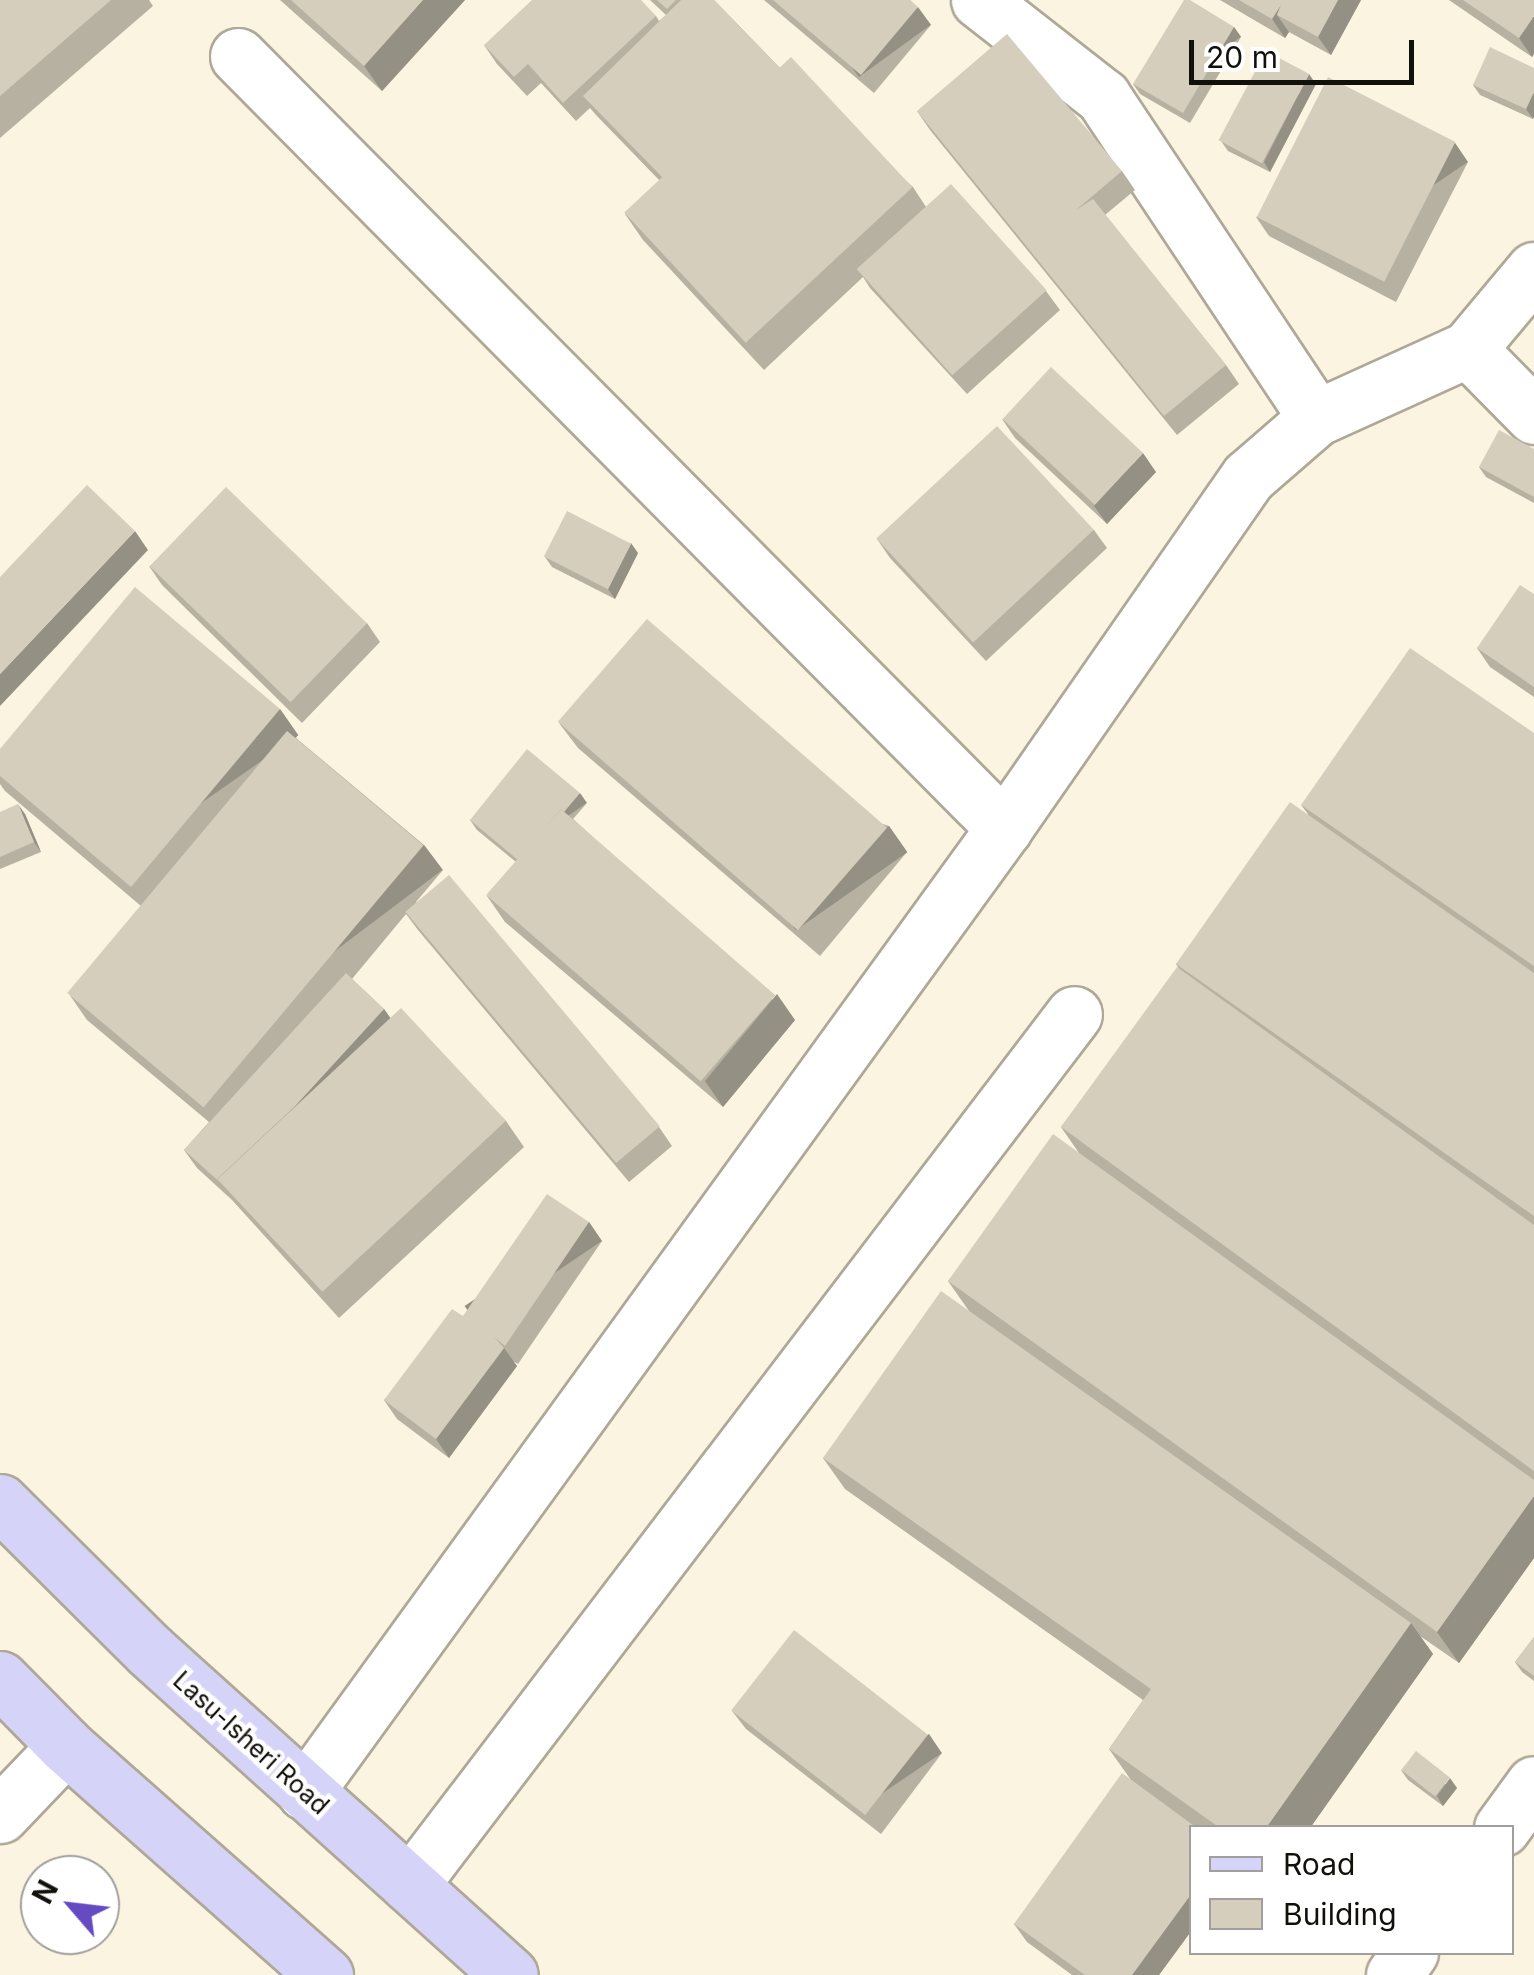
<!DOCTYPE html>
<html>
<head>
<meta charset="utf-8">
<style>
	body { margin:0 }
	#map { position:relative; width:1534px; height:1975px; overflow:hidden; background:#fbf4e1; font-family:Inter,sans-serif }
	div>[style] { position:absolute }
	.roads { filter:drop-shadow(2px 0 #afa897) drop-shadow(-2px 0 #afa897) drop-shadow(0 2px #afa897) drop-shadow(0 -2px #afa897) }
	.minor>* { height:55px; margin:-27.5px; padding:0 27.5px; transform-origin:27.5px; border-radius:27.5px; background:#fff }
	.major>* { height:55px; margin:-27.5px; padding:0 27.5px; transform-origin:27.5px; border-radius:27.5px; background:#d6d3f8 }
	.wall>* { inset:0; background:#b7b1a2 }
	.shaded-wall>* { inset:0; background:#959084; transform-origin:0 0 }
	.building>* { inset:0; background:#d5cebc; transform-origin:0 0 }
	span { translate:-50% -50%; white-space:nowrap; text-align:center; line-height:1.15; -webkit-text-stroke:9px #fff; paint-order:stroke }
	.street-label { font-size:25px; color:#12100a }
	.legend { position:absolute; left:1189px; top:1825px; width:325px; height:130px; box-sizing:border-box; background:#fff; border:2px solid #a09f9d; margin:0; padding:12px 18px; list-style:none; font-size:30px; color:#12100a }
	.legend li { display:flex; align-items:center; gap:20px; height:50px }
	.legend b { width:50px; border:2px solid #a09f9d }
	.north { position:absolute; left:20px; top:1855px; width:100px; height:100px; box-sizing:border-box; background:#fff; border:2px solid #a09f9d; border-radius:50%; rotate:298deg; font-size:28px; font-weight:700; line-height:40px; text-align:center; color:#12100a }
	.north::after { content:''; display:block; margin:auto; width:35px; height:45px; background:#654ac2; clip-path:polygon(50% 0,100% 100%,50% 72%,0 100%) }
	.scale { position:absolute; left:1189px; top:40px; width:225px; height:45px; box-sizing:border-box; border:5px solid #12100a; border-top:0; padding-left:12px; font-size:30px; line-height:35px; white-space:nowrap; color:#12100a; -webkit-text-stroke:8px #fff; paint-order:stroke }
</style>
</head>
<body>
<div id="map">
	<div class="roads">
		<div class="minor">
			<i style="left:979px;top:0;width:157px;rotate:38deg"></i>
			<i style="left:1103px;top:97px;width:385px;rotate:56.4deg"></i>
			<i style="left:238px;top:56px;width:1088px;rotate:45.22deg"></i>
			<i style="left:1468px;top:349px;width:94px;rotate:45.4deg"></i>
			<i style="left:305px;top:1792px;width:1191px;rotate:-54.05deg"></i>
			<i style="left:1004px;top:828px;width:427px;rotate:-55.2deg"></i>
			<i style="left:1248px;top:477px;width:90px;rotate:-40.9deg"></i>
			<i style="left:1316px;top:418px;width:167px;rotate:-24.4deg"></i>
			<i style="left:1468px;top:349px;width:103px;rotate:-50.1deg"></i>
			<i style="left:0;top:1815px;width:95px;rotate:-46.3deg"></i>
			<i style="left:1502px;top:1828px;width:54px;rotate:-54deg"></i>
			<i style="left:410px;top:1885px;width:1095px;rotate:-52.68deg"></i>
			<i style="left:1394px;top:1975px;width:28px;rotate:-55deg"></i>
		</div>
		<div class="major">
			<i style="left:0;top:1502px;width:211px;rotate:44.8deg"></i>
			<i style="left:150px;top:1651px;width:484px;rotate:42deg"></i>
			<i style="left:0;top:1679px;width:94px;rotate:45.4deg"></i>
			<i style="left:66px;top:1746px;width:346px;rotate:41.5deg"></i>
		</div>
	</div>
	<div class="wall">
		<i style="clip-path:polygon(0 0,149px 0,153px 6px,0 138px)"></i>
		<i style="clip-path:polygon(280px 0,465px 0,382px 91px)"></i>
		<i style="clip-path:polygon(650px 0,714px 0,780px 68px,913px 187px,926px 207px,1046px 291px,1060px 310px,967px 394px,870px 288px,863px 277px,764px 370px,643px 240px,625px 214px,660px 181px,596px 115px,590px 108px,576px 121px,541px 83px,527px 96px,497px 64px,484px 45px,656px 16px,659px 21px,666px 15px)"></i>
		<i style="clip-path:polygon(764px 0,910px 0,931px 25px,874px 93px)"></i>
		<i style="clip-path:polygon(1220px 0,1361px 0,1331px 55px,1289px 32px,1285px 38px)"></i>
		<i style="clip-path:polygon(1449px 0,1534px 0,1534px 54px,1532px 57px)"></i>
		<i style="clip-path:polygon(1234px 27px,1241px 37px,1190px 123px,1140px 94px,1133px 84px)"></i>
		<i style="clip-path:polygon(1534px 68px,1533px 119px,1480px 95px,1473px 85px)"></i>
		<i style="clip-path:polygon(1316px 84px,1270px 172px,1228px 151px,1221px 141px)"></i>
		<i style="clip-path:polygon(917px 111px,1122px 171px,1135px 190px,1105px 215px,1226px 365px,1239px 384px,1177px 435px,930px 130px)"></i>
		<i style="clip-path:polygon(1455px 143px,1468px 162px,1396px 302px,1269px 236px,1256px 217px)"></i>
		<i style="clip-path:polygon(1002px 419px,1156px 472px,1107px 524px,1015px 438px)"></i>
		<i style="clip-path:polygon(1534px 449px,1534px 503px,1486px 477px,1479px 467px)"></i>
		<i style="clip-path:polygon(1094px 530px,1107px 548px,986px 661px,890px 558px,877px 539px)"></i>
		<i style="clip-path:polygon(638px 553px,615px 599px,552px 567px,545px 557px)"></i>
		<i style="clip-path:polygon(149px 566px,367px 623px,380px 642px,302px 723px,162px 585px)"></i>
		<i style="clip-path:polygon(1534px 594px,1534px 697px,1490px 667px,1477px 648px)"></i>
		<i style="clip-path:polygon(280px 709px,298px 735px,296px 738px,424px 845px,443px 870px,416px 902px,659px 1127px,672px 1146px,629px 1182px,418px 930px,406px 914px,352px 979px,384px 1009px,390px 1018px,506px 1121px,524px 1147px,339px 1318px,232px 1200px,197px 1168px,184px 1150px,209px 1122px,87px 1020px,69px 994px,141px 906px,5px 791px,0 784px,0 749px)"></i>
		<i style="clip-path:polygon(559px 723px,889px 826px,907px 852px,820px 956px,578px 748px)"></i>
		<i style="clip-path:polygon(1534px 733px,1534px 1558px,1459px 1663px,1420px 1636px,1433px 1654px,1310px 1828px,1192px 1828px,1192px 1930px,1159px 1975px,1072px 1975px,1027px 1942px,1014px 1924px,1131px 1780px,1109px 1749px,1143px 1700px,845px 1489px,823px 1458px,969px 1311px,948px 1281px,1079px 1153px,1061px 1127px,1179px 969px,1176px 964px,1308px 814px,1301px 805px)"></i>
		<i style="clip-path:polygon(587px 803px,573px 819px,795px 1020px,723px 1107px,505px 922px,487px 896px,516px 862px,477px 830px,470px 820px)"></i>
		<i style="clip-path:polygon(0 812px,25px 814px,41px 852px,0 869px)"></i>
		<i style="clip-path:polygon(589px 1222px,602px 1241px,518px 1364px,513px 1361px,517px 1366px,449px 1458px,397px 1419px,384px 1400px,463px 1316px)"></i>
		<i style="clip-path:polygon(1534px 1637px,1534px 1681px,1522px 1672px,1515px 1662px)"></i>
		<i style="clip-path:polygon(732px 1711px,942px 1753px,881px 1834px,746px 1729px)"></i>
		<i style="clip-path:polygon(1401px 1770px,1457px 1788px,1443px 1806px,1408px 1780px)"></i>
	</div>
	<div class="shaded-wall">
		<i style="clip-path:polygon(423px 0,465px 0,382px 91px,364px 66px)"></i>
		<i style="clip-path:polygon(1338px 0,1361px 0,1331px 55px,1318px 37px)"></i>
		<i style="clip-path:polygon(1281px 5px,1277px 15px,1289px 32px,1285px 38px,1272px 19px)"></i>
		<i style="left:918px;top:7px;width:22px;height:89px;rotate:54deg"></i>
		<i style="clip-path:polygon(1534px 16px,1534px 54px,1532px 57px,1519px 38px)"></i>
		<i style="left:1234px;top:27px;width:12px;height:100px;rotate:55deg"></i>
		<i style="clip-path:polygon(1309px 74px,1316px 84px,1270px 172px,1264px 162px)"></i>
		<i style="clip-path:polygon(1534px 92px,1534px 117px,1533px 119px,1526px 109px)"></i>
		<i style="left:1455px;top:143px;width:23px;height:157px;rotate:56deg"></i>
		<i style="clip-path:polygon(1143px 453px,1156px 472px,1107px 524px,1094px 506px)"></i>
		<i style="clip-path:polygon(135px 531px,148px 550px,0 706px,0 674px)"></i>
		<i style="clip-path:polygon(631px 543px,638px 553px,615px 599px,608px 589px)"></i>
		<i style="left:280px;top:709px;width:32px;height:232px;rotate:55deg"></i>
		<i style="left:580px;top:793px;width:12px;height:91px;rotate:55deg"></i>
		<i style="clip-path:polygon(18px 804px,25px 814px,41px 852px,34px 842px)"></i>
		<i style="left:889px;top:826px;width:32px;height:136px;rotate:55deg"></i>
		<i style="left:424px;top:845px;width:31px;height:343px;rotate:53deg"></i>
		<i style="clip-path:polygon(777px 994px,795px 1020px,723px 1107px,705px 1081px)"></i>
		<i style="clip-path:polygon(384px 1009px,397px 1027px,223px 1185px)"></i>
		<i style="left:589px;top:1222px;width:23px;height:150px;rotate:56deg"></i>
		<i style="clip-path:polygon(504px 1348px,517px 1366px,449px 1458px,436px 1439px)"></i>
		<i style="clip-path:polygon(1534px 1496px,1534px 1558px,1459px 1663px,1437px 1632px)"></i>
		<i style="clip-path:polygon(1411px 1623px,1433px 1654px,1310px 1828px,1266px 1828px)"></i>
		<i style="left:929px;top:1734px;width:23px;height:101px;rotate:56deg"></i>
		<i style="clip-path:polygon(1450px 1778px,1457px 1788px,1443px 1806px,1437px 1796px)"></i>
		<i style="clip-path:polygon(1192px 1893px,1192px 1930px,1159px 1975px,1132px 1975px)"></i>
	</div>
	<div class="building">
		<i style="clip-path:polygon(0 0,111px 0,0 96px)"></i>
		<i style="clip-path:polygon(291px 0,423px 0,364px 66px)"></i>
		<i style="clip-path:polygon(532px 0,641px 0,656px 16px,563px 103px,528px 64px,514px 77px,484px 45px)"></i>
		<i style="clip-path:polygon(657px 0,676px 0,667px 9px)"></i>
		<i style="clip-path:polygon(681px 0,714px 0,780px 68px,663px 178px,583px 96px)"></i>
		<i style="clip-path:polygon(773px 0,910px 0,918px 7px,861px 75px)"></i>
		<i style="clip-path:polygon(1184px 0,1190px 0,1234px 27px,1183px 113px,1133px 84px)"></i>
		<i style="clip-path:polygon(1239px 0,1338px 0,1318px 37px,1277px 15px,1281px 5px,1272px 19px)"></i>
		<i style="clip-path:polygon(1463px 0,1534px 0,1534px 16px,1519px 38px)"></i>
		<i style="clip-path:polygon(1007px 34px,1122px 171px,1076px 210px,1093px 199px,1226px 365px,1164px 416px,917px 111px)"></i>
		<i style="clip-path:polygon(1490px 47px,1534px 68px,1534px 92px,1526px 109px,1473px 85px)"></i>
		<i style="left:1266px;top:51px;width:49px;height:101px;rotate:28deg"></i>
		<i style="left:791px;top:57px;width:178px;height:228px;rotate:47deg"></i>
		<i style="left:1328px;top:77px;width:143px;height:157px;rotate:27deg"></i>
		<i style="left:951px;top:184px;width:143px;height:127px;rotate:48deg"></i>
		<i style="left:1051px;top:367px;width:126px;height:71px;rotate:43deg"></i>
		<i style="left:997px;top:426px;width:142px;height:165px;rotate:47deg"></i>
		<i style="clip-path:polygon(1499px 430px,1534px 449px,1534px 497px,1479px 467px)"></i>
		<i style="clip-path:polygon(87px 485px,135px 531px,0 674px,0 577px)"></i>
		<i style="left:226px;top:487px;width:196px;height:110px;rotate:44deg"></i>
		<i style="left:567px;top:511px;width:72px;height:51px;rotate:27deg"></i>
		<i style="clip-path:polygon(1520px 585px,1534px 594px,1534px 687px,1477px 648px)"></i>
		<i style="clip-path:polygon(135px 587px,280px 709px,131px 887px,0 776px,0 749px)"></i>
		<i style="left:647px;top:619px;width:318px;height:136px;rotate:41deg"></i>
		<i style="clip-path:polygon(1410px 648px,1534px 733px,1534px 966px,1301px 805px)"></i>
		<i style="left:287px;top:731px;width:178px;height:342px;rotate:40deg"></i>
		<i style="clip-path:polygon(527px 749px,580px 793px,564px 812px,561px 809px,518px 860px,470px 820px)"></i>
		<i style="clip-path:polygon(1290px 802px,1534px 973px,1534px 1216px,1176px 964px)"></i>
		<i style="clip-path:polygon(18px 804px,34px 842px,0 857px,0 812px)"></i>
		<i style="left:561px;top:809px;width:284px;height:114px;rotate:41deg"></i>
		<i style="left:449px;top:875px;width:328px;height:57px;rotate:50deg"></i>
		<i style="clip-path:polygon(1177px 967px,1534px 1225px,1534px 1471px,1061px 1127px)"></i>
		<i style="clip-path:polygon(346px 973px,384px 1009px,295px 1106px,217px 1179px,223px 1185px,184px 1150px)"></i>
		<i style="left:401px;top:1008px;width:154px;height:251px;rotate:47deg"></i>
		<i style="clip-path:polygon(1053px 1134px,1534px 1480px,1534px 1496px,1437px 1632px,948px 1281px)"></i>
		<i style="clip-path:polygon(547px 1194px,589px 1222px,505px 1346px,494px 1337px,504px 1348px,436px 1439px,384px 1400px,452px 1309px,463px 1316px)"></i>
		<i style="clip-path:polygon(941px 1291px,1411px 1623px,1266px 1828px,1220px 1828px,1109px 1749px,1151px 1689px,823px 1458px)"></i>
		<i style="left:794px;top:1630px;width:170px;height:102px;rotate:38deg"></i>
		<i style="clip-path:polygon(1534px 1637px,1534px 1676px,1515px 1662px)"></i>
		<i style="left:1416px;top:1751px;width:43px;height:24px;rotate:38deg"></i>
		<i style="clip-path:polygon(1122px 1773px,1197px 1828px,1192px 1828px,1192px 1893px,1132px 1975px,1085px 1975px,1014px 1924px)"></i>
	</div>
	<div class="street-label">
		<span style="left:251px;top:1743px;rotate:42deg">Lasu-Isheri Road</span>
	</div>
	<ul class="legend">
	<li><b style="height:12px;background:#d6d3f8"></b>Road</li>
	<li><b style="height:28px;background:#d5cebc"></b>Building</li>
	</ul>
	<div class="north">N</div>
	<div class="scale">20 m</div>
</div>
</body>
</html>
